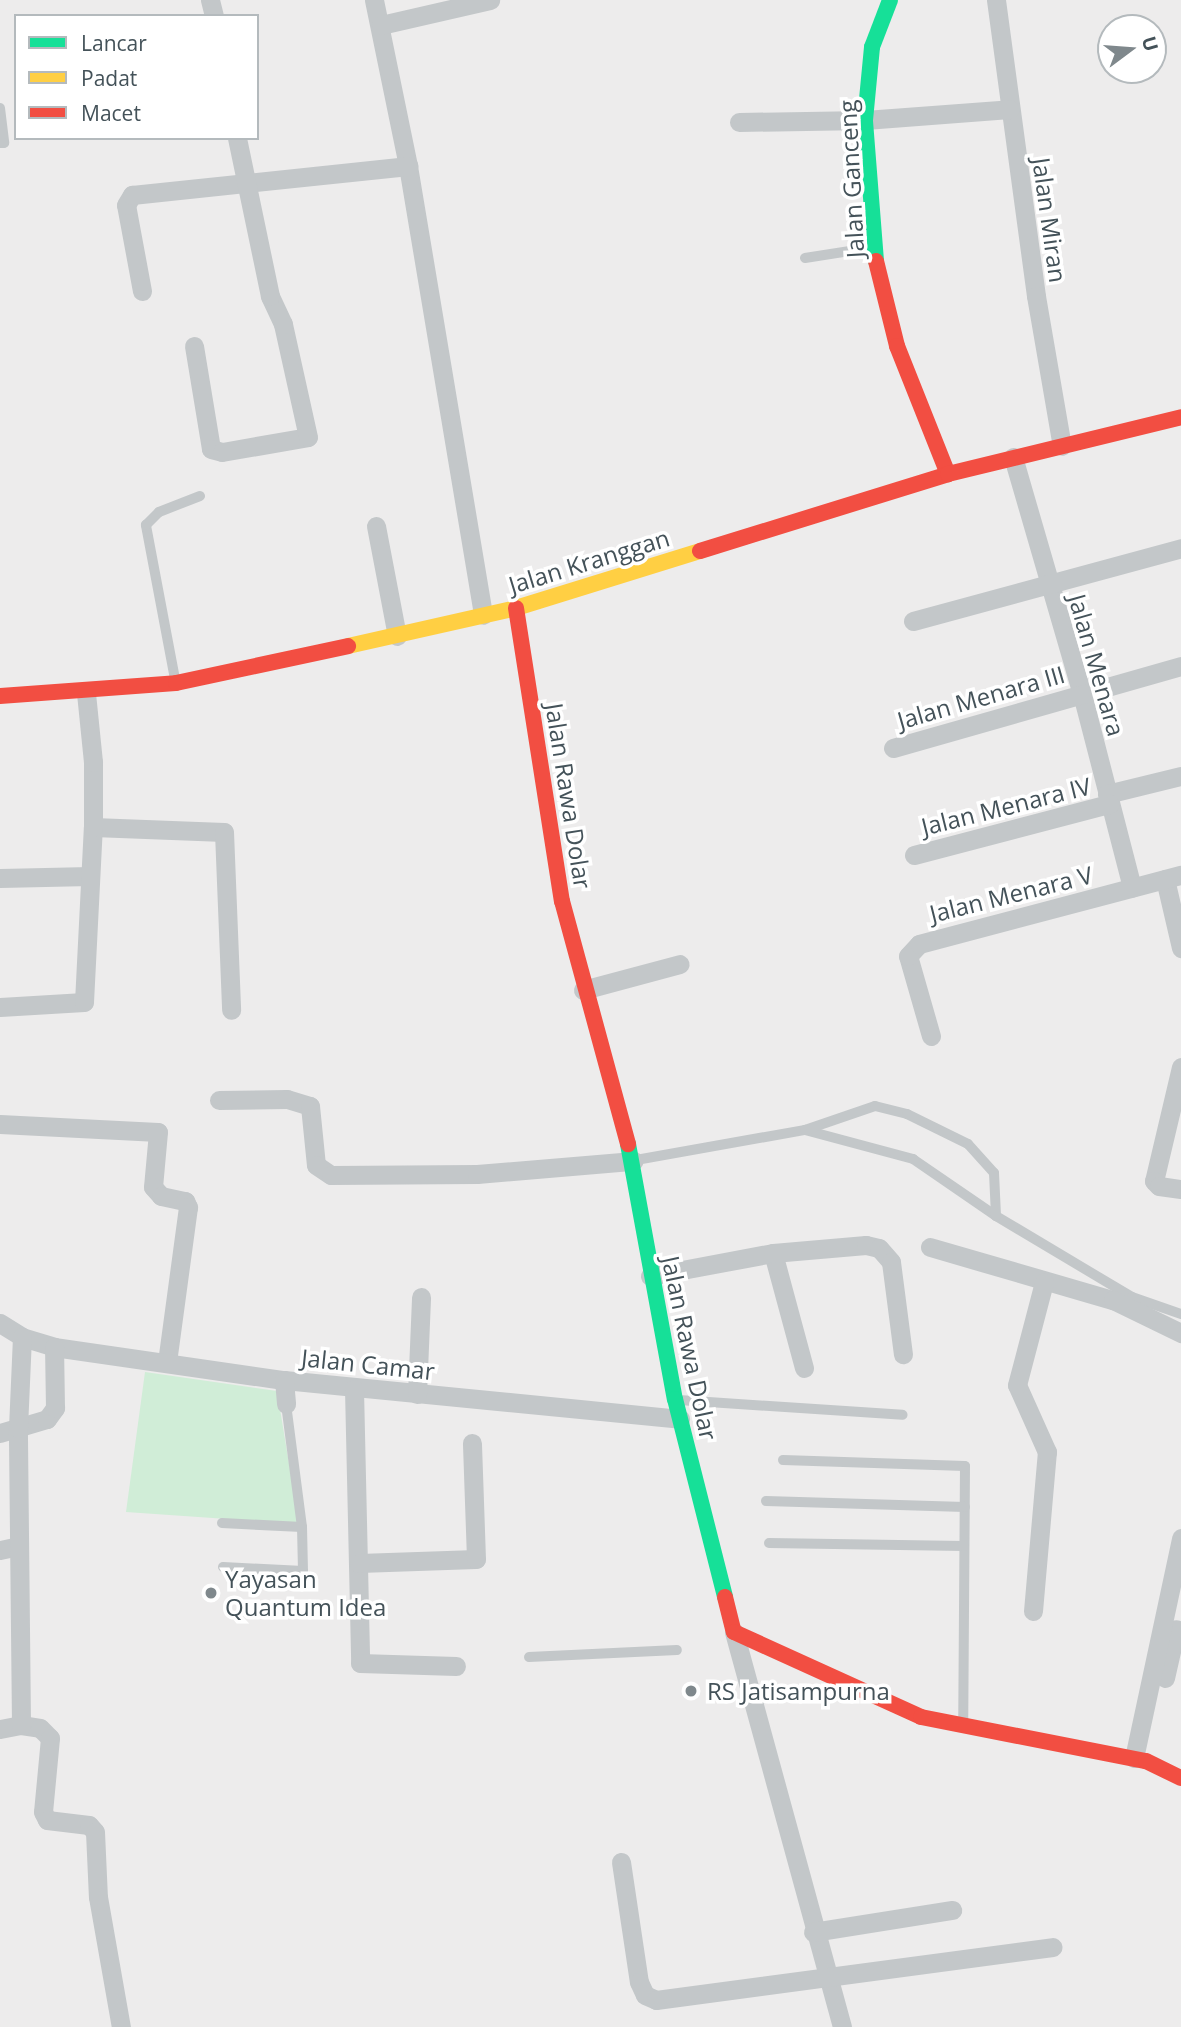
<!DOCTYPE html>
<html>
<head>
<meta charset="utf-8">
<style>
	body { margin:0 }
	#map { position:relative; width:1181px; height:2027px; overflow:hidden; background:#edecec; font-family:"Open Sans",sans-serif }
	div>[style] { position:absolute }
	.green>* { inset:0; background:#d0edd7 }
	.lane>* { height:10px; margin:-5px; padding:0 5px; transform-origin:5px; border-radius:5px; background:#c3c7c9 }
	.street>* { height:19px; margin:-9.5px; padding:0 9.5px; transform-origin:9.5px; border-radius:9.5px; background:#c3c7c9 }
	.fast>* { height:16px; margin:-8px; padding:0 8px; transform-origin:8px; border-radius:8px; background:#16e098 }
	.slow>* { height:16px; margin:-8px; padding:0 8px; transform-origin:8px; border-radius:8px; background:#ffcf43 }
	.jam>* { height:16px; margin:-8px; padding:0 8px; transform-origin:8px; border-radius:8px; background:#f24e42 }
	.dots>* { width:19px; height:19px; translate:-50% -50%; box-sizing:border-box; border:4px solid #fff; border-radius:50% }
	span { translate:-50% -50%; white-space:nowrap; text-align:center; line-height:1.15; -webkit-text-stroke:7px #fff; paint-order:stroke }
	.street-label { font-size:24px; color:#445259 }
	.poi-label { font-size:24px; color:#445259 }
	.left { translate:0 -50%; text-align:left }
	.legend { position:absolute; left:14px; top:14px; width:245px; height:126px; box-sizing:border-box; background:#fff; border:2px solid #b4babd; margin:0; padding:9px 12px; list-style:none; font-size:21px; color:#445259 }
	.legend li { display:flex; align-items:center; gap:14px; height:35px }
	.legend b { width:35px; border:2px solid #b4babd }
	.north { position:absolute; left:1097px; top:14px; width:70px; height:70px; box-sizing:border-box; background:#fff; border:2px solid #b4babd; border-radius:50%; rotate:74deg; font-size:19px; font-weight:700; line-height:28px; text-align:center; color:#445259 }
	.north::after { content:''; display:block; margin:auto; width:24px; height:32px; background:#7f888c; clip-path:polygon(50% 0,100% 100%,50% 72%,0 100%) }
</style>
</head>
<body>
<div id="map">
	<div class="green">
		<i style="clip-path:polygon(145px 1372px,277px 1391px,299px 1524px,126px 1512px)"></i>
	</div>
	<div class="lane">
		<i style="left:0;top:108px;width:35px;rotate:83deg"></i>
		<i style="left:4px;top:143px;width:4px;rotate:180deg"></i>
		<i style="left:805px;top:258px;width:65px;rotate:-8.9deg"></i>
		<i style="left:175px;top:679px;width:157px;rotate:-100.7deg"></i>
		<i style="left:146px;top:525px;width:18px;rotate:-45deg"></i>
		<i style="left:159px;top:512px;width:44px;rotate:-21.3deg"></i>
		<i style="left:805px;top:1130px;width:112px;rotate:15deg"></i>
		<i style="left:913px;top:1159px;width:101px;rotate:34.5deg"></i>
		<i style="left:996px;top:1216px;width:158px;rotate:30.8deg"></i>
		<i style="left:1132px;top:1297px;width:52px;rotate:19.1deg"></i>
		<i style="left:636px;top:1160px;width:172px;rotate:-10.1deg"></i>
		<i style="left:805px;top:1130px;width:74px;rotate:-18.9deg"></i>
		<i style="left:875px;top:1106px;width:33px;rotate:14deg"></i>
		<i style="left:907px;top:1114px;width:68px;rotate:26.2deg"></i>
		<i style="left:968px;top:1144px;width:39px;rotate:48deg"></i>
		<i style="left:994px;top:1173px;width:43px;rotate:87.3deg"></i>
		<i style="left:679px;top:1400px;width:224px;rotate:3.8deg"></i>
		<i style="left:783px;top:1460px;width:182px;rotate:1.9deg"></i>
		<i style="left:965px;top:1466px;width:257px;rotate:90.4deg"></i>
		<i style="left:766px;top:1501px;width:199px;rotate:1.7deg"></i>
		<i style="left:222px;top:1523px;width:80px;rotate:2.9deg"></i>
		<i style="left:769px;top:1543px;width:195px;rotate:0.9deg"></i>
		<i style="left:223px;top:1567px;width:80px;rotate:2.9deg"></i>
		<i style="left:303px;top:1571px;width:44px;rotate:-91.3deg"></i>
		<i style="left:302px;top:1527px;width:124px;rotate:-97.4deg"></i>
		<i style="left:529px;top:1657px;width:148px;rotate:-2.7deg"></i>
	</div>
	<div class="street">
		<i style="left:210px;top:0;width:16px;rotate:76deg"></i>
		<i style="left:374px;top:0;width:169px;rotate:78.4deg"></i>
		<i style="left:408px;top:166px;width:455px;rotate:80.5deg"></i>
		<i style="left:996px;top:0;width:299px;rotate:82.3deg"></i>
		<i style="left:1036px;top:296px;width:152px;rotate:80.2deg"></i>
		<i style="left:381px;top:25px;width:112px;rotate:-12.9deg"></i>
		<i style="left:739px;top:122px;width:126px;rotate:-0.9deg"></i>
		<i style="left:865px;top:120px;width:145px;rotate:-4.3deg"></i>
		<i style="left:142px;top:291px;width:87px;rotate:-100.5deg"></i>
		<i style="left:126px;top:205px;width:12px;rotate:-59deg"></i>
		<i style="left:132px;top:195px;width:278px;rotate:-6deg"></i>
		<i style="left:194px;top:346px;width:104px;rotate:80.6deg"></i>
		<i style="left:211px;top:449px;width:11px;rotate:15deg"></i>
		<i style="left:222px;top:452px;width:87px;rotate:-9.9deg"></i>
		<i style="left:308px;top:437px;width:116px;rotate:-102.5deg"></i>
		<i style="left:283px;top:324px;width:31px;rotate:-115deg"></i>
		<i style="left:270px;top:296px;width:161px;rotate:-101.8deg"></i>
		<i style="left:1013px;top:457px;width:247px;rotate:73.8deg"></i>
		<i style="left:1082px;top:694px;width:200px;rotate:75.5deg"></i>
		<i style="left:376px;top:526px;width:112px;rotate:79.2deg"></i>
		<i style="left:913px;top:621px;width:278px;rotate:-15.2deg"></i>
		<i style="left:893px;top:748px;width:299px;rotate:-15.9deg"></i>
		<i style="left:1107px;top:794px;width:76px;rotate:-13.7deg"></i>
		<i style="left:93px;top:827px;width:131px;rotate:2.2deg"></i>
		<i style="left:224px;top:832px;width:178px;rotate:87.7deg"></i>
		<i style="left:914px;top:855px;width:202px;rotate:-14.7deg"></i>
		<i style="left:0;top:878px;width:90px;rotate:-1.3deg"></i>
		<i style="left:1165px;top:879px;width:71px;rotate:76.9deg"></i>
		<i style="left:583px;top:990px;width:100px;rotate:-15deg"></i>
		<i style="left:0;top:1007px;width:84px;rotate:-3.4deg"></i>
		<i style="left:84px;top:1002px;width:175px;rotate:-87.1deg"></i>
		<i style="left:93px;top:827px;width:65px;rotate:-90deg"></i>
		<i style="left:93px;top:762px;width:69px;rotate:-95.8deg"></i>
		<i style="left:931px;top:1036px;width:83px;rotate:-106deg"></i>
		<i style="left:908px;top:956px;width:16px;rotate:-47deg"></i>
		<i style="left:919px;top:944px;width:271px;rotate:-14.8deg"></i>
		<i style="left:1181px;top:1067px;width:117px;rotate:103.3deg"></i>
		<i style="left:1154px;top:1181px;width:7px;rotate:45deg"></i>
		<i style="left:1159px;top:1186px;width:22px;rotate:8deg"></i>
		<i style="left:219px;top:1100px;width:68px;rotate:-0.8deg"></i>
		<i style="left:287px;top:1099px;width:24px;rotate:17deg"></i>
		<i style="left:310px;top:1106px;width:59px;rotate:84.2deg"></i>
		<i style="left:316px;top:1165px;width:18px;rotate:34deg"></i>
		<i style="left:331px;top:1175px;width:146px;rotate:-0.4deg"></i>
		<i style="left:477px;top:1174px;width:157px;rotate:-4.8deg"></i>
		<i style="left:0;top:1124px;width:158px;rotate:2.9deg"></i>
		<i style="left:158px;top:1132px;width:55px;rotate:95.2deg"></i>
		<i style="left:153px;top:1187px;width:12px;rotate:48deg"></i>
		<i style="left:161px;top:1196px;width:25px;rotate:12deg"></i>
		<i style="left:185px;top:1201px;width:7px;rotate:63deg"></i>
		<i style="left:188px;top:1207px;width:156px;rotate:97.7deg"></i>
		<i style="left:930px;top:1247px;width:191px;rotate:16.2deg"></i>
		<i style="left:1113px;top:1300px;width:76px;rotate:25.9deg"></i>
		<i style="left:773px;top:1253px;width:119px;rotate:74.9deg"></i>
		<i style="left:650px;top:1276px;width:125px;rotate:-10.6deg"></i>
		<i style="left:773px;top:1253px;width:93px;rotate:-4.9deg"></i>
		<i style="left:866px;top:1245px;width:13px;rotate:13deg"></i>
		<i style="left:879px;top:1248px;width:18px;rotate:49deg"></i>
		<i style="left:891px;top:1262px;width:93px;rotate:82.6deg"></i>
		<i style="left:0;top:1323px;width:26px;rotate:32deg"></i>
		<i style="left:22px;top:1337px;width:34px;rotate:17deg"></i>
		<i style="left:54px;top:1347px;width:232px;rotate:8.2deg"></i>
		<i style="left:284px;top:1380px;width:398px;rotate:5.6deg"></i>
		<i style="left:284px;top:1380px;width:24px;rotate:85deg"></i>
		<i style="left:354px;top:1389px;width:274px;rotate:88.7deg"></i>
		<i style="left:360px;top:1663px;width:96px;rotate:1.8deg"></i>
		<i style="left:417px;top:1394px;width:97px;rotate:-87.6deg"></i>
		<i style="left:0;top:1433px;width:49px;rotate:-16.6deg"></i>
		<i style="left:47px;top:1419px;width:14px;rotate:-54deg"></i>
		<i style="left:55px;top:1408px;width:61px;rotate:-90.9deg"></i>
		<i style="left:0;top:1550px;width:19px;rotate:-12deg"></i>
		<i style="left:359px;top:1563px;width:117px;rotate:-2deg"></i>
		<i style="left:476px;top:1559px;width:116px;rotate:-92deg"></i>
		<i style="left:1033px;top:1611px;width:160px;rotate:-85deg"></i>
		<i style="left:1047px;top:1452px;width:73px;rotate:-114.1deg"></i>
		<i style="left:1017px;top:1385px;width:106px;rotate:-75.3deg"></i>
		<i style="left:734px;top:1632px;width:409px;rotate:74.7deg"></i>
		<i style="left:1165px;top:1678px;width:50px;rotate:-77.3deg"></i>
		<i style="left:21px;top:1725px;width:19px;rotate:9deg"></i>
		<i style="left:40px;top:1728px;width:14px;rotate:45deg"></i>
		<i style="left:50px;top:1738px;width:74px;rotate:95.4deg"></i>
		<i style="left:43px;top:1812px;width:9px;rotate:63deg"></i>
		<i style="left:47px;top:1820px;width:42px;rotate:6.8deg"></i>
		<i style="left:89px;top:1825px;width:9px;rotate:49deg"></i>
		<i style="left:95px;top:1832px;width:65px;rotate:87.4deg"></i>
		<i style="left:98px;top:1897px;width:132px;rotate:80deg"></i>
		<i style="left:0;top:1729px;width:21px;rotate:-11deg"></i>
		<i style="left:21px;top:1725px;width:297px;rotate:-90.6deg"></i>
		<i style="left:18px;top:1428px;width:91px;rotate:-87.5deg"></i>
		<i style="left:1134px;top:1758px;width:225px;rotate:-77.9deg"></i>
		<i style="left:621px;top:1862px;width:121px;rotate:81.5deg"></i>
		<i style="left:639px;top:1982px;width:14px;rotate:65deg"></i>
		<i style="left:645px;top:1995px;width:12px;rotate:24deg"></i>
		<i style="left:656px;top:2000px;width:400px;rotate:-7.6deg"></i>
		<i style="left:813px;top:1932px;width:141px;rotate:-9deg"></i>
	</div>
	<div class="fast">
		<i style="left:876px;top:261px;width:141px;rotate:-94.5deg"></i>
		<i style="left:865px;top:120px;width:73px;rotate:-84.5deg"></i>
		<i style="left:872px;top:47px;width:50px;rotate:-69deg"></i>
		<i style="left:628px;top:1144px;width:259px;rotate:79.6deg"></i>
		<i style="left:675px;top:1399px;width:204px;rotate:75.8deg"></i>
	</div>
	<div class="slow">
		<i style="left:348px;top:646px;width:172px;rotate:-12.7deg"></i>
		<i style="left:516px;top:608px;width:193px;rotate:-17.2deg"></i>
	</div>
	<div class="jam">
		<i style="left:876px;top:261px;width:88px;rotate:76.1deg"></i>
		<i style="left:897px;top:346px;width:138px;rotate:68.3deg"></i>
		<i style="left:700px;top:551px;width:260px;rotate:-17.2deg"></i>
		<i style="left:948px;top:474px;width:240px;rotate:-13.7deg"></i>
		<i style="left:516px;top:608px;width:297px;rotate:81.1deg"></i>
		<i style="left:562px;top:901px;width:252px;rotate:74.8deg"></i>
		<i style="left:0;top:696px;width:176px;rotate:-4.2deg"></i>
		<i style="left:176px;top:683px;width:176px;rotate:-12.1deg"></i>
		<i style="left:725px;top:1597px;width:36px;rotate:76deg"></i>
		<i style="left:734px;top:1632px;width:205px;rotate:24.4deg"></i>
		<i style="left:921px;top:1717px;width:229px;rotate:11.1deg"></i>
		<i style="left:1146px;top:1761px;width:39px;rotate:26deg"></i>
	</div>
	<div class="dots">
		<i style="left:211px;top:1593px;background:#7f888c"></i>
		<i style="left:691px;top:1691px;background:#7f888c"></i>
	</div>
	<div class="street-label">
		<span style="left:851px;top:179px;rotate:-93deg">Jalan Ganceng</span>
		<span style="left:1050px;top:220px;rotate:82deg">Jalan Miran</span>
		<span style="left:589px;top:561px;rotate:-17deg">Jalan Kranggan</span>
		<span style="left:1097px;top:665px;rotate:74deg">Jalan Menara</span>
		<span style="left:981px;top:697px;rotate:-16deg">Jalan Menara III</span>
		<span style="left:569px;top:796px;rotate:81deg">Jalan Rawa Dolar</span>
		<span style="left:1006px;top:806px;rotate:-14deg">Jalan Menara IV</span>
		<span style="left:1011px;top:894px;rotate:-14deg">Jalan Menara V</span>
		<span style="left:690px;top:1348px;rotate:78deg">Jalan Rawa Dolar</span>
		<span style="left:368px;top:1364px;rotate:6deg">Jalan Camar</span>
	</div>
	<div class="poi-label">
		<span class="left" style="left:225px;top:1593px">Yayasan<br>Quantum Idea</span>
		<span class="left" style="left:707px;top:1691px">RS Jatisampurna</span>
	</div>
	<ul class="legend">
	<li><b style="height:9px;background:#16e098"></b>Lancar</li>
	<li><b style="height:9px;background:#ffcf43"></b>Padat</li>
	<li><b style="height:9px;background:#f24e42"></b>Macet</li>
	</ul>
	<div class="north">U</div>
</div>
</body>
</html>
